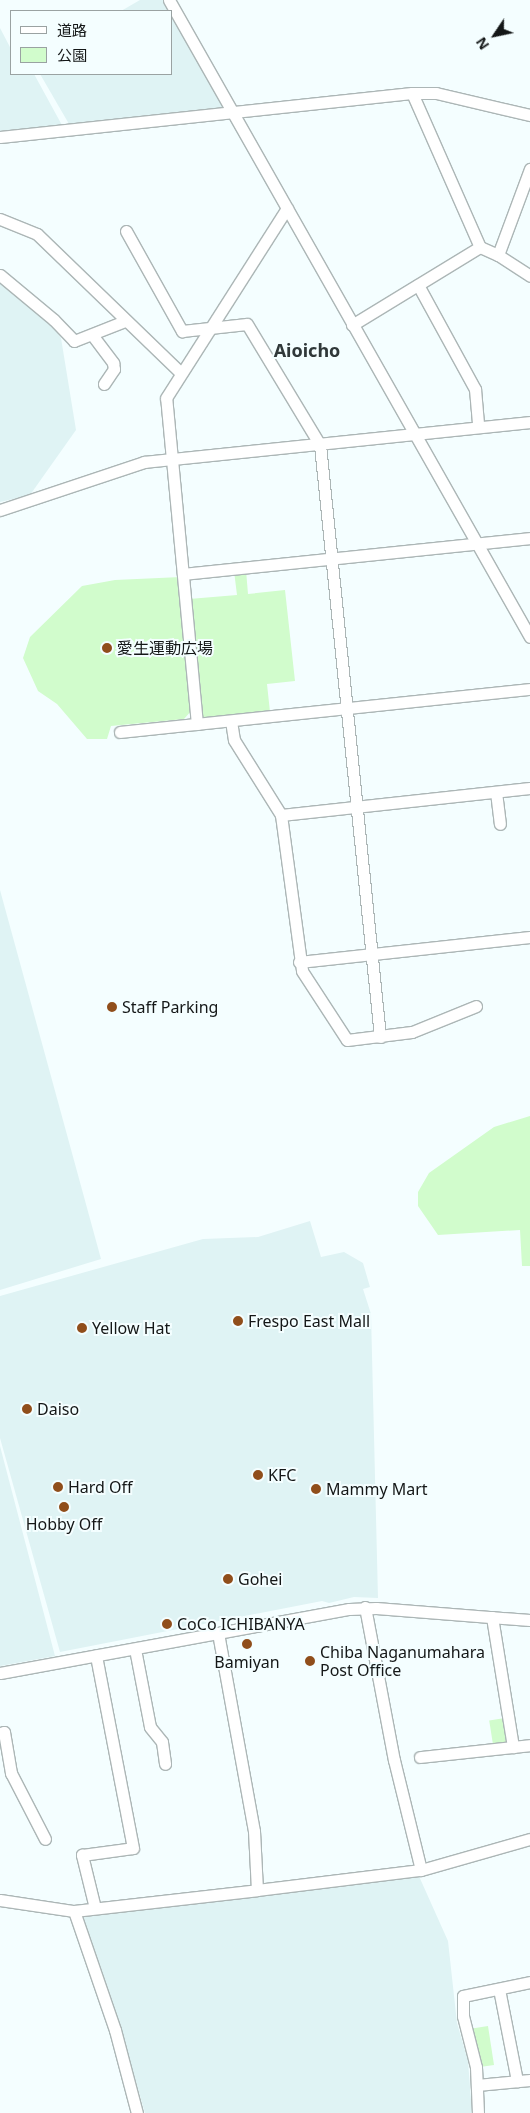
<!DOCTYPE html>
<html>
<head>
<meta charset="utf-8">
<style>
	body { margin:0 }
	#map { position:relative; width:530px; height:2113px; overflow:hidden; background:#f4feff; font-family:"Noto Sans","Noto Sans JP",sans-serif }
	div>[style] { position:absolute }
	.built>* { inset:0; background:#dff3f4 }
	.green>* { inset:0; background:#d1fccc; transform-origin:0 0 }
	.roads { filter:drop-shadow(1px 0 #acb6b6) drop-shadow(-1px 0 #acb6b6) drop-shadow(0 1px #acb6b6) drop-shadow(0 -1px #acb6b6) }
	.minor>* { height:11px; margin:-5.5px; padding:0 5.5px; transform-origin:5.5px; border-radius:5.5px; background:#fff }
	.dots>* { width:14px; height:14px; translate:-50% -50%; box-sizing:border-box; border:2px solid #f4feff; border-radius:50% }
	span { translate:-50% -50%; white-space:nowrap; text-align:center; line-height:1.15; -webkit-text-stroke:4px #f4feff; paint-order:stroke }
	.poi-label { font-size:16px; color:#141717 }
	.left { translate:0 -50%; text-align:left }
	.neighbourhood-label { font-size:18px; color:#303839; font-weight:700 }
	.legend { position:absolute; left:10px; top:10px; width:162px; height:65px; box-sizing:border-box; background:#f4feff; border:1px solid #9aa2a2; margin:0; padding:6px 9px; list-style:none; font-size:15px; color:#141717 }
	.legend li { display:flex; align-items:center; gap:10px; height:25px }
	.legend b { width:25px; border:1px solid #9aa2a2 }
	.north { position:absolute; left:470px; top:10px; width:50px; height:50px; -webkit-text-stroke:4px #f4feff; paint-order:stroke; rotate:236deg; font-size:14px; font-weight:700; line-height:20px; text-align:center; color:#141717 }
	.north::after { content:''; display:block; margin:auto; width:18px; height:22px; background:#141717; clip-path:polygon(50% 0,100% 100%,50% 72%,0 100%) }
</style>
</head>
<body>
<div id="map">
	<div class="built">
		<i style="clip-path:polygon(140px 0,163px 0,170px 11px,121px 11px)"></i>
		<i style="clip-path:polygon(171px 14px,224px 108px,69px 124px,40px 74px,171px 74px)"></i>
		<i style="clip-path:polygon(0 28px,11px 49px,11px 74px,34px 74px,63px 127px,0 131px)"></i>
		<i style="clip-path:polygon(0 281px,45px 314px,61px 338px,76px 430px,30px 495px,0 502px)"></i>
		<i style="clip-path:polygon(0 890px,101px 1259px,0 1290px)"></i>
		<i style="clip-path:polygon(310px 1221px,321px 1257px,344px 1252px,363px 1263px,370px 1287px,363px 1289px,371px 1314px,378px 1598px,354px 1597px,329px 1603px,322px 1601px,60px 1652px,0 1438px,0 1296px,203px 1239px,258px 1237px)"></i>
		<i style="clip-path:polygon(0 1446px,55px 1656px,0 1666px)"></i>
		<i style="clip-path:polygon(418px 1874px,448px 1941px,457px 2023px,468px 2061px,472px 2113px,145px 2113px,115px 2010px,81px 1915px)"></i>
	</div>
	<div class="green">
		<i style="clip-path:polygon(246px 570px,248px 594px,285px 590px,295px 681px,267px 684px,270px 712px,202px 719px,189px 599px,237px 595px,234px 571px)"></i>
		<i style="clip-path:polygon(181px 577px,192px 710px,184px 719px,111px 726px,107px 739px,87px 739px,57px 704px,38px 691px,23px 658px,30px 637px,82px 586px,115px 580px)"></i>
		<i style="clip-path:polygon(530px 1116px,530px 1266px,522px 1266px,520px 1230px,438px 1235px,418px 1206px,418px 1192px,429px 1173px,494px 1127px)"></i>
		<i style="left:505px;top:1718px;width:24px;height:16px;rotate:81deg"></i>
		<i style="clip-path:polygon(488px 2026px,494px 2065px,480px 2067px,469px 2029px)"></i>
	</div>
	<div class="roads">
		<div class="minor">
			<i style="left:169px;top:0;width:732px;rotate:60.46deg"></i>
			<i style="left:412px;top:93px;width:168px;rotate:66.2deg"></i>
			<i style="left:480px;top:247px;width:20px;rotate:24deg"></i>
			<i style="left:498px;top:255px;width:38px;rotate:33deg"></i>
			<i style="left:0;top:137px;width:414px;rotate:-6.1deg"></i>
			<i style="left:412px;top:93px;width:24px"></i>
			<i style="left:436px;top:93px;width:97px;rotate:13.2deg"></i>
			<i style="left:0;top:219px;width:40px;rotate:22deg"></i>
			<i style="left:37px;top:234px;width:200px;rotate:44deg"></i>
			<i style="left:126px;top:231px;width:115px;rotate:60.8deg"></i>
			<i style="left:182px;top:331px;width:65px;rotate:-6.1deg"></i>
			<i style="left:247px;top:324px;width:141px;rotate:58.9deg"></i>
			<i style="left:320px;top:445px;width:595px;rotate:84.21deg"></i>
			<i style="left:498px;top:255px;width:92px;rotate:-69.6deg"></i>
			<i style="left:0;top:275px;width:70px;rotate:39.8deg"></i>
			<i style="left:54px;top:320px;width:29px;rotate:46deg"></i>
			<i style="left:74px;top:341px;width:55px;rotate:-21.4deg"></i>
			<i style="left:418px;top:285px;width:119px;rotate:61.3deg"></i>
			<i style="left:475px;top:389px;width:38px;rotate:85deg"></i>
			<i style="left:352px;top:325px;width:150px;rotate:-31.4deg"></i>
			<i style="left:93px;top:336px;width:34px;rotate:53deg"></i>
			<i style="left:113px;top:363px;width:6px;rotate:81deg"></i>
			<i style="left:114px;top:369px;width:18px;rotate:124deg"></i>
			<i style="left:0;top:510px;width:152px;rotate:-18.4deg"></i>
			<i style="left:144px;top:462px;width:388px;rotate:-5.9deg"></i>
			<i style="left:183px;top:574px;width:349px;rotate:-5.9deg"></i>
			<i style="left:231px;top:721px;width:19px;rotate:81deg"></i>
			<i style="left:234px;top:740px;width:89px;rotate:57.9deg"></i>
			<i style="left:281px;top:815px;width:157px;rotate:82.3deg"></i>
			<i style="left:302px;top:971px;width:82px;rotate:56.9deg"></i>
			<i style="left:347px;top:1040px;width:65px;rotate:-7deg"></i>
			<i style="left:412px;top:1032px;width:69px;rotate:-22.1deg"></i>
			<i style="left:197px;top:724px;width:327px;rotate:-95.4deg"></i>
			<i style="left:166px;top:398px;width:225px;rotate:-57.5deg"></i>
			<i style="left:120px;top:732px;width:412px;rotate:-6deg"></i>
			<i style="left:496px;top:792px;width:32px;rotate:83deg"></i>
			<i style="left:281px;top:815px;width:250px;rotate:-6.2deg"></i>
			<i style="left:299px;top:962px;width:232px;rotate:-6.2deg"></i>
			<i style="left:365px;top:1607px;width:156px;rotate:79.3deg"></i>
			<i style="left:394px;top:1760px;width:113px;rotate:76.2deg"></i>
			<i style="left:492px;top:1617px;width:132px;rotate:80.8deg"></i>
			<i style="left:218px;top:1633px;width:201px;rotate:79.7deg"></i>
			<i style="left:254px;top:1831px;width:59px;rotate:87.1deg"></i>
			<i style="left:135px;top:1649px;width:79px;rotate:79.1deg"></i>
			<i style="left:150px;top:1727px;width:19px;rotate:51deg"></i>
			<i style="left:162px;top:1742px;width:22px;rotate:82deg"></i>
			<i style="left:0;top:1673px;width:355px;rotate:-10.4deg"></i>
			<i style="left:349px;top:1609px;width:27px;rotate:-2deg"></i>
			<i style="left:376px;top:1608px;width:154px;rotate:4.5deg"></i>
			<i style="left:0;top:1733px;width:4px;rotate:-14deg"></i>
			<i style="left:4px;top:1732px;width:42px;rotate:80.3deg"></i>
			<i style="left:11px;top:1773px;width:74px;rotate:62.7deg"></i>
			<i style="left:420px;top:1757px;width:111px;rotate:-6.2deg"></i>
			<i style="left:0;top:1900px;width:75px;rotate:8.5deg"></i>
			<i style="left:74px;top:1911px;width:184px;rotate:-6.5deg"></i>
			<i style="left:257px;top:1890px;width:165px;rotate:-7deg"></i>
			<i style="left:421px;top:1870px;width:113px;rotate:-15.9deg"></i>
			<i style="left:95px;top:1908px;width:55px;rotate:-103.8deg"></i>
			<i style="left:82px;top:1855px;width:51px;rotate:-7.8deg"></i>
			<i style="left:133px;top:1848px;width:196px;rotate:-100.9deg"></i>
			<i style="left:74px;top:1911px;width:126px;rotate:71deg"></i>
			<i style="left:115px;top:2030px;width:86px;rotate:75.2deg"></i>
			<i style="left:499px;top:1989px;width:94px;rotate:78.9deg"></i>
			<i style="left:477px;top:2085px;width:53px;rotate:-5.4deg"></i>
			<i style="left:478px;top:2113px;width:46px;rotate:-92.5deg"></i>
			<i style="left:476px;top:2067px;width:53px;rotate:-104.3deg"></i>
			<i style="left:463px;top:2016px;width:20px;rotate:-90deg"></i>
			<i style="left:463px;top:1996px;width:68px;rotate:-11.8deg"></i>
		</div>
	</div>
	<div class="dots">
		<i style="left:107px;top:648px;background:#904e1b"></i>
		<i style="left:112px;top:1007px;background:#904e1b"></i>
		<i style="left:238px;top:1321px;background:#904e1b"></i>
		<i style="left:82px;top:1328px;background:#904e1b"></i>
		<i style="left:27px;top:1409px;background:#904e1b"></i>
		<i style="left:258px;top:1475px;background:#904e1b"></i>
		<i style="left:58px;top:1487px;background:#904e1b"></i>
		<i style="left:316px;top:1489px;background:#904e1b"></i>
		<i style="left:64px;top:1507px;background:#904e1b"></i>
		<i style="left:228px;top:1579px;background:#904e1b"></i>
		<i style="left:167px;top:1624px;background:#904e1b"></i>
		<i style="left:247px;top:1644px;background:#904e1b"></i>
		<i style="left:310px;top:1661px;background:#904e1b"></i>
	</div>
	<div class="poi-label">
		<span class="left" style="left:117px;top:648px">愛生運動広場</span>
		<span class="left" style="left:122px;top:1007px">Staff Parking</span>
		<span class="left" style="left:248px;top:1321px">Frespo East Mall</span>
		<span class="left" style="left:92px;top:1328px">Yellow Hat</span>
		<span class="left" style="left:37px;top:1409px">Daiso</span>
		<span class="left" style="left:268px;top:1475px">KFC</span>
		<span class="left" style="left:68px;top:1487px">Hard Off</span>
		<span class="left" style="left:326px;top:1489px">Mammy Mart</span>
		<span style="left:64px;top:1524px">Hobby Off</span>
		<span class="left" style="left:238px;top:1579px">Gohei</span>
		<span class="left" style="left:177px;top:1624px">CoCo ICHIBANYA</span>
		<span class="left" style="left:320px;top:1661px">Chiba Naganumahara<br>Post Office</span>
		<span style="left:247px;top:1662px">Bamiyan</span>
	</div>
	<div class="neighbourhood-label">
		<span style="left:307px;top:350px">Aioicho</span>
	</div>
	<ul class="legend">
	<li><b style="height:6px;background:#fff"></b>道路</li>
	<li><b style="height:14px;background:#d1fccc"></b>公園</li>
	</ul>
	<div class="north">N</div>
</div>
</body>
</html>
